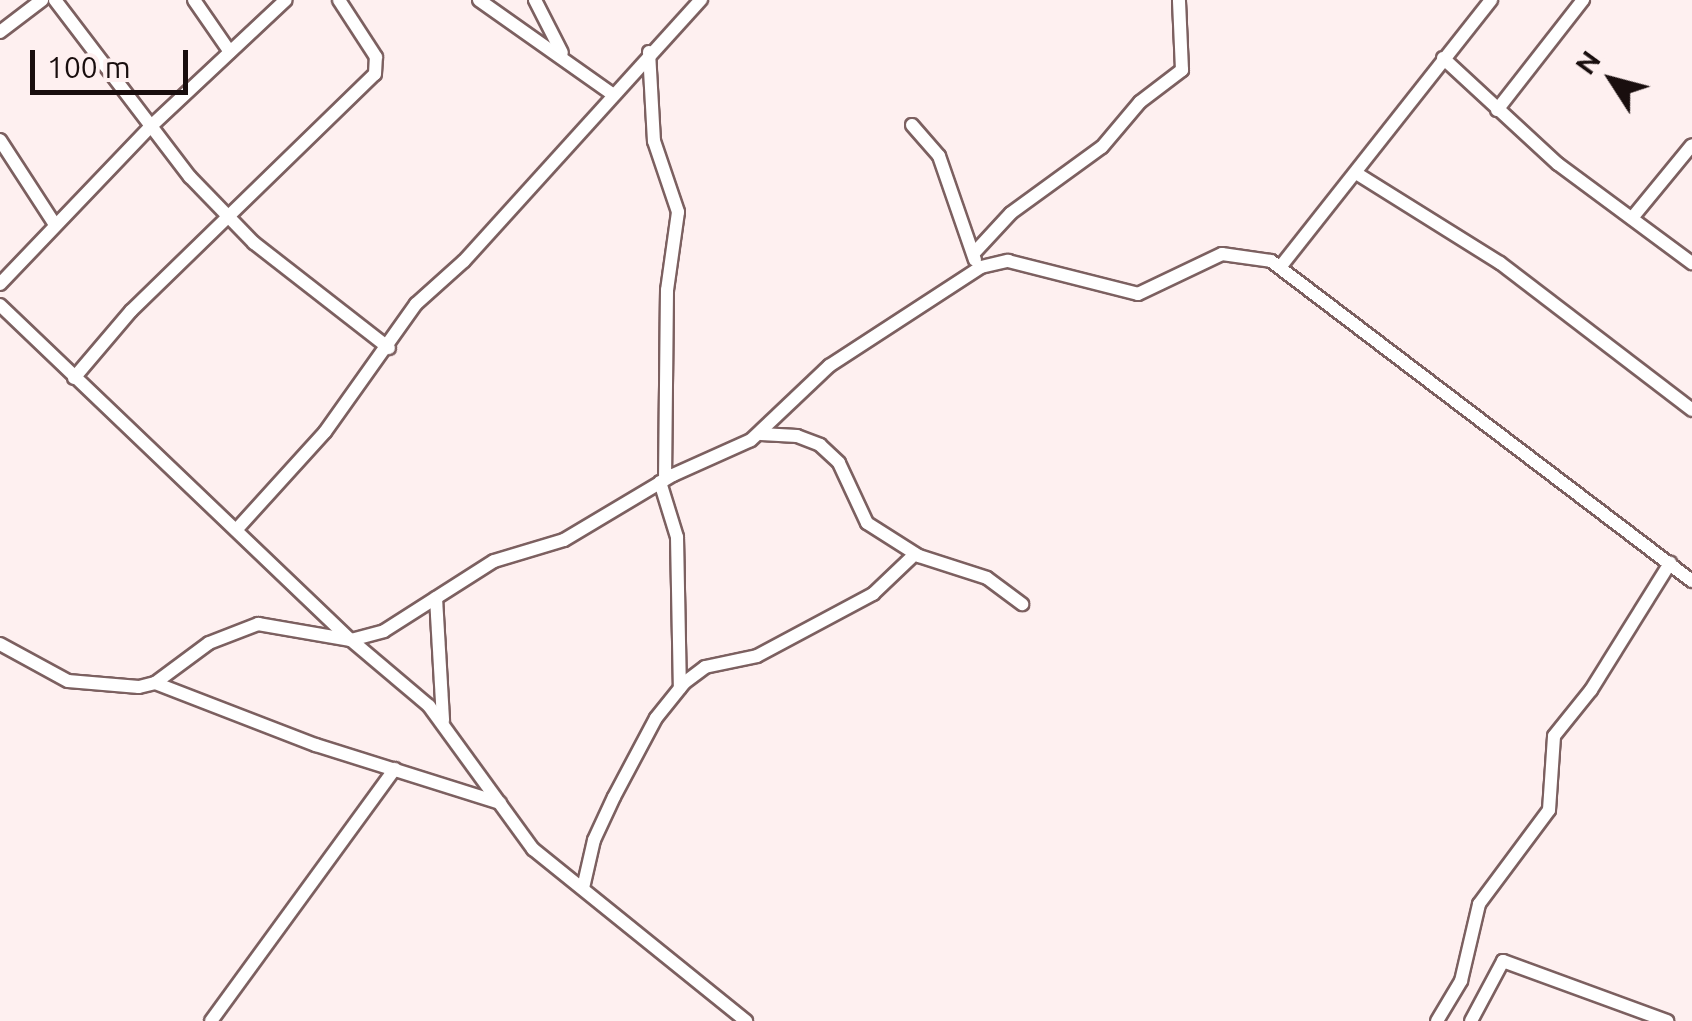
<!DOCTYPE html>
<html>
<head>
<meta charset="utf-8">
<style>
	body { margin:0 }
	#map { position:relative; width:1692px; height:1021px; overflow:hidden; background:#fef0f0; font-family:Ubuntu,sans-serif }
	div>[style] { position:absolute }
	.roads { filter:drop-shadow(2px 0 #7c6060) drop-shadow(-2px 0 #7c6060) drop-shadow(0 2px #7c6060) drop-shadow(0 -2px #7c6060) }
	.minor>* { height:12px; margin:-6px; padding:0 6px; transform-origin:6px; border-radius:6px; background:#fff }
	span { translate:-50% -50%; white-space:nowrap; text-align:center; line-height:1.15; -webkit-text-stroke:10px #fef0f0; paint-order:stroke }
	.north { position:absolute; left:1562px; top:30px; width:100px; height:100px; -webkit-text-stroke:8px #fef0f0; paint-order:stroke; rotate:306deg; font-size:28px; font-weight:700; line-height:40px; text-align:center; color:#190e0e }
	.north::after { content:''; display:block; margin:auto; width:35px; height:45px; background:#190e0e; clip-path:polygon(50% 0,100% 100%,50% 72%,0 100%) }
	.scale { position:absolute; left:30px; top:50px; width:158px; height:45px; box-sizing:border-box; border:5px solid #190e0e; border-top:0; padding-left:12px; font-size:30px; line-height:35px; white-space:nowrap; color:#190e0e; -webkit-text-stroke:8px #fef0f0; paint-order:stroke }
</style>
</head>
<body>
<div id="map">
	<div class="roads">
		<div class="minor">
			<i style="left:55px;top:0;width:223px;rotate:52.7deg"></i>
			<i style="left:190px;top:177px;width:92px;rotate:45.9deg"></i>
			<i style="left:254px;top:243px;width:171px;rotate:37.9deg"></i>
			<i style="left:194px;top:0;width:63px;rotate:55.3deg"></i>
			<i style="left:479px;top:0;width:161px;rotate:35.2deg"></i>
			<i style="left:535px;top:0;width:59px;rotate:63deg"></i>
			<i style="left:0;top:32px;width:53px;rotate:-37.3deg"></i>
			<i style="left:649px;top:52px;width:89px;rotate:86.8deg"></i>
			<i style="left:654px;top:141px;width:75px;rotate:71.3deg"></i>
			<i style="left:678px;top:212px;width:79px;rotate:98deg"></i>
			<i style="left:667px;top:290px;width:189px;rotate:90.6deg"></i>
			<i style="left:1443px;top:58px;width:156px;rotate:42.7deg"></i>
			<i style="left:1558px;top:164px;width:167px;rotate:36.5deg"></i>
			<i style="left:1497px;top:110px;width:140px;rotate:-52deg"></i>
			<i style="left:912px;top:125px;width:41px;rotate:48.9deg"></i>
			<i style="left:939px;top:156px;width:110px;rotate:70.9deg"></i>
			<i style="left:0;top:140px;width:99px;rotate:57deg"></i>
			<i style="left:1356px;top:173px;width:170px;rotate:32deg"></i>
			<i style="left:1500px;top:263px;width:242px;rotate:37.4deg"></i>
			<i style="left:1632px;top:218px;width:94px;rotate:-50.6deg"></i>
			<i style="left:974px;top:253px;width:54px;rotate:-47.2deg"></i>
			<i style="left:1011px;top:213px;width:112px;rotate:-36deg"></i>
			<i style="left:1102px;top:147px;width:59px;rotate:-49.8deg"></i>
			<i style="left:1140px;top:102px;width:53px;rotate:-37.3deg"></i>
			<i style="left:1182px;top:70px;width:70px;rotate:-92.5deg"></i>
			<i style="left:1281px;top:266px;width:339px;rotate:-51.7deg"></i>
			<i style="left:0;top:284px;width:216px;rotate:-46.3deg"></i>
			<i style="left:149px;top:128px;width:187px;rotate:-43.1deg"></i>
			<i style="left:0;top:305px;width:485px;rotate:43.7deg"></i>
			<i style="left:351px;top:640px;width:102px;rotate:40.2deg"></i>
			<i style="left:429px;top:706px;width:177px;rotate:54deg"></i>
			<i style="left:533px;top:849px;width:274px;rotate:38.9deg"></i>
			<i style="left:74px;top:378px;width:88px;rotate:-49.6deg"></i>
			<i style="left:131px;top:311px;width:340px;rotate:-44.2deg"></i>
			<i style="left:375px;top:74px;width:17px;rotate:-87deg"></i>
			<i style="left:376px;top:57px;width:68px;rotate:-123deg"></i>
			<i style="left:761px;top:434px;width:36px;rotate:3deg"></i>
			<i style="left:797px;top:436px;width:25px;rotate:21deg"></i>
			<i style="left:820px;top:445px;width:26px;rotate:43deg"></i>
			<i style="left:839px;top:463px;width:66px;rotate:65deg"></i>
			<i style="left:867px;top:523px;width:62px;rotate:32.4deg"></i>
			<i style="left:919px;top:556px;width:71px;rotate:17.9deg"></i>
			<i style="left:987px;top:578px;width:44px;rotate:36.6deg"></i>
			<i style="left:660px;top:482px;width:58px;rotate:72.8deg"></i>
			<i style="left:677px;top:537px;width:151px;rotate:88.9deg"></i>
			<i style="left:237px;top:529px;width:131px;rotate:-47.8deg"></i>
			<i style="left:325px;top:432px;width:157px;rotate:-54.6deg"></i>
			<i style="left:416px;top:304px;width:64px;rotate:-41.9deg"></i>
			<i style="left:464px;top:261px;width:353px;rotate:-47.8deg"></i>
			<i style="left:436px;top:598px;width:123px;rotate:86.7deg"></i>
			<i style="left:0;top:644px;width:77px;rotate:28.6deg"></i>
			<i style="left:68px;top:681px;width:71px;rotate:4.8deg"></i>
			<i style="left:139px;top:687px;width:16px;rotate:-14deg"></i>
			<i style="left:155px;top:683px;width:67px;rotate:-36.5deg"></i>
			<i style="left:209px;top:643px;width:53px;rotate:-21.2deg"></i>
			<i style="left:258px;top:624px;width:94px;rotate:9.8deg"></i>
			<i style="left:351px;top:640px;width:34px;rotate:-15deg"></i>
			<i style="left:384px;top:631px;width:130px;rotate:-32.5deg"></i>
			<i style="left:494px;top:561px;width:73px;rotate:-16.7deg"></i>
			<i style="left:564px;top:540px;width:127px;rotate:-30.8deg"></i>
			<i style="left:673px;top:475px;width:85px;rotate:-24.2deg"></i>
			<i style="left:751px;top:440px;width:108px;rotate:-43.5deg"></i>
			<i style="left:829px;top:366px;width:181px;rotate:-33.1deg"></i>
			<i style="left:981px;top:267px;width:28px;rotate:-13deg"></i>
			<i style="left:1008px;top:261px;width:134px;rotate:14.2deg"></i>
			<i style="left:1138px;top:294px;width:93px;rotate:-25.5deg"></i>
			<i style="left:1222px;top:254px;width:49px;rotate:8.1deg"></i>
			<i style="left:1271px;top:261px;width:529px;rotate:37.24deg"></i>
			<i style="left:155px;top:683px;width:173px;rotate:21.1deg"></i>
			<i style="left:316px;top:745px;width:193px;rotate:17.5deg"></i>
			<i style="left:583px;top:888px;width:49px;rotate:-77.1deg"></i>
			<i style="left:594px;top:840px;width:47px;rotate:-65.1deg"></i>
			<i style="left:614px;top:797px;width:89px;rotate:-62deg"></i>
			<i style="left:656px;top:718px;width:45px;rotate:-51.3deg"></i>
			<i style="left:684px;top:683px;width:26px;rotate:-37deg"></i>
			<i style="left:705px;top:667px;width:53px;rotate:-11.9deg"></i>
			<i style="left:757px;top:656px;width:132px;rotate:-28.1deg"></i>
			<i style="left:873px;top:594px;width:58px;rotate:-43.6deg"></i>
			<i style="left:211px;top:1021px;width:312px;rotate:-53.9deg"></i>
			<i style="left:1437px;top:1021px;width:47px;rotate:-59deg"></i>
			<i style="left:1461px;top:981px;width:79px;rotate:-76.8deg"></i>
			<i style="left:1479px;top:904px;width:117px;rotate:-53.3deg"></i>
			<i style="left:1549px;top:810px;width:74px;rotate:-86.1deg"></i>
			<i style="left:1554px;top:736px;width:59px;rotate:-51.2deg"></i>
			<i style="left:1591px;top:690px;width:150px;rotate:-58.1deg"></i>
			<i style="left:1471px;top:1021px;width:68px;rotate:-61.9deg"></i>
			<i style="left:1503px;top:961px;width:175px;rotate:20.1deg"></i>
		</div>
	</div>
	<div class="north">N</div>
	<div class="scale">100 m</div>
</div>
</body>
</html>
